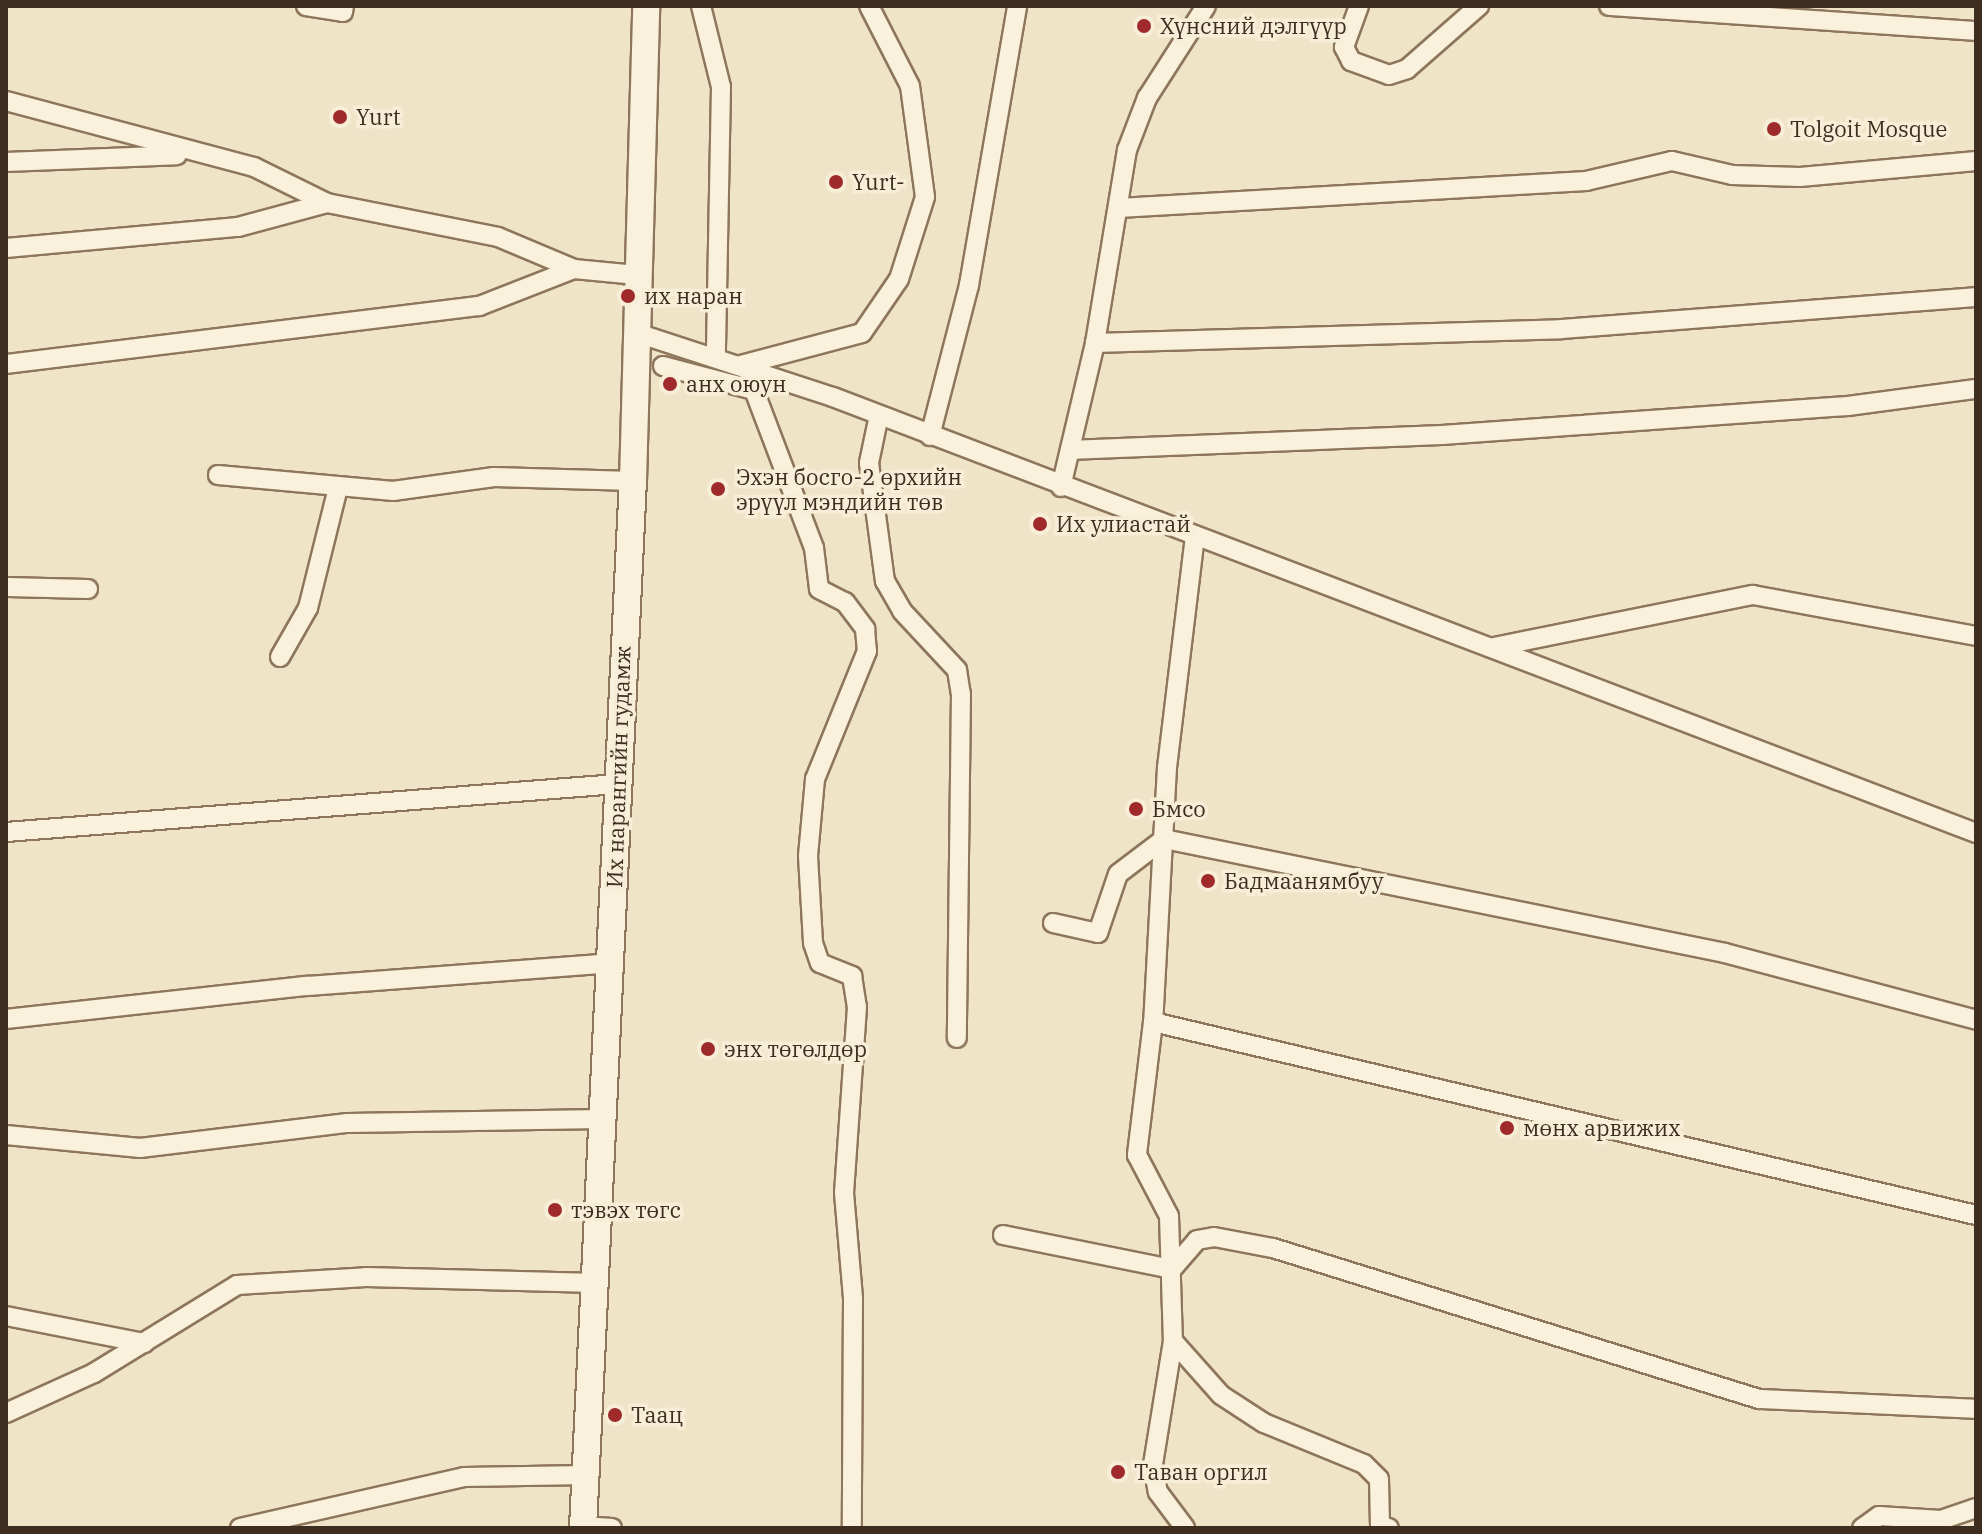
<!DOCTYPE html>
<html>
<head>
<meta charset="utf-8">
<style>
	body { margin:0 }
	#map { position:relative; width:1982px; height:1534px; overflow:hidden; background:#f0e4c8; font-family:"IBM Plex Serif",serif }
	div>[style] { position:absolute }
	.roads { filter:drop-shadow(2px 0 #8d765c) drop-shadow(-2px 0 #8d765c) drop-shadow(0 2px #8d765c) drop-shadow(0 -2px #8d765c) }
	.street>* { height:18px; margin:-9px; padding:0 9px; transform-origin:9px; border-radius:9px; background:#faf1dc }
	.secondary>* { height:26px; margin:-13px; padding:0 13px; transform-origin:13px; border-radius:13px; background:#faf1dc }
	.dots>* { width:22px; height:22px; translate:-50% -50%; box-sizing:border-box; border:4px solid #f7eed8; border-radius:50% }
	span { translate:-50% -50%; white-space:nowrap; text-align:center; line-height:1.15; -webkit-text-stroke:7px #f7eed8; paint-order:stroke }
	.poi-label { font-size:22px; color:#3d2e20 }
	.left { translate:0 -50%; text-align:left }
	.street-label { font-size:22px; color:#3d2e20 }
	.frame { position:absolute; inset:0; border:8px solid #3d2e20; pointer-events:none }
</style>
</head>
<body>
<div id="map">
	<div class="roads">
		<div class="street">
			<i style="left:306px;top:6px;width:37px;rotate:9deg"></i>
			<i style="left:343px;top:12px;width:6px;rotate:-81deg"></i>
			<i style="left:701px;top:6px;width:83px;rotate:76.1deg"></i>
			<i style="left:721px;top:87px;width:267px;rotate:91.1deg"></i>
			<i style="left:1359px;top:6px;width:44px;rotate:110.1deg"></i>
			<i style="left:1344px;top:47px;width:16px;rotate:63deg"></i>
			<i style="left:1351px;top:61px;width:40px;rotate:20.2deg"></i>
			<i style="left:1389px;top:75px;width:19px;rotate:-18deg"></i>
			<i style="left:1407px;top:69px;width:96px;rotate:-41.2deg"></i>
			<i style="left:1609px;top:6px;width:368px;rotate:3.9deg"></i>
			<i style="left:6px;top:101px;width:257px;rotate:14.9deg"></i>
			<i style="left:254px;top:167px;width:81px;rotate:26.3deg"></i>
			<i style="left:6px;top:162px;width:171px;rotate:-2.3deg"></i>
			<i style="left:1119px;top:208px;width:468px;rotate:-3.3deg"></i>
			<i style="left:1586px;top:181px;width:88px;rotate:-13.1deg"></i>
			<i style="left:1672px;top:161px;width:62px;rotate:13.1deg"></i>
			<i style="left:1732px;top:175px;width:68px;rotate:1.7deg"></i>
			<i style="left:1800px;top:177px;width:177px;rotate:-5.2deg"></i>
			<i style="left:6px;top:248px;width:233px;rotate:-5.2deg"></i>
			<i style="left:238px;top:227px;width:92px;rotate:-15.1deg"></i>
			<i style="left:327px;top:203px;width:174px;rotate:11.2deg"></i>
			<i style="left:498px;top:237px;width:82px;rotate:22.8deg"></i>
			<i style="left:574px;top:269px;width:63px;rotate:5.4deg"></i>
			<i style="left:637px;top:333px;width:206px;rotate:18.1deg"></i>
			<i style="left:833px;top:397px;width:1223px;rotate:20.88deg"></i>
			<i style="left:1095px;top:343px;width:466px;rotate:-1.7deg"></i>
			<i style="left:1561px;top:329px;width:416px;rotate:-4.4deg"></i>
			<i style="left:6px;top:364px;width:477px;rotate:-7deg"></i>
			<i style="left:479px;top:306px;width:102px;rotate:-21.3deg"></i>
			<i style="left:741px;top:365px;width:125px;rotate:-14.8deg"></i>
			<i style="left:862px;top:333px;width:65px;rotate:-55.6deg"></i>
			<i style="left:899px;top:279px;width:86px;rotate:-72.4deg"></i>
			<i style="left:925px;top:197px;width:112px;rotate:-97.7deg"></i>
			<i style="left:910px;top:86px;width:90px;rotate:-117.1deg"></i>
			<i style="left:663px;top:366px;width:94px;rotate:14.8deg"></i>
			<i style="left:754px;top:390px;width:169px;rotate:69.2deg"></i>
			<i style="left:814px;top:548px;width:41px;rotate:83deg"></i>
			<i style="left:819px;top:589px;width:29px;rotate:27deg"></i>
			<i style="left:845px;top:602px;width:34px;rotate:53deg"></i>
			<i style="left:865px;top:629px;width:22px;rotate:85deg"></i>
			<i style="left:867px;top:651px;width:138px;rotate:112.1deg"></i>
			<i style="left:815px;top:779px;width:77px;rotate:95.2deg"></i>
			<i style="left:808px;top:856px;width:87px;rotate:86.7deg"></i>
			<i style="left:813px;top:943px;width:21px;rotate:71deg"></i>
			<i style="left:820px;top:963px;width:35px;rotate:22deg"></i>
			<i style="left:852px;top:976px;width:31px;rotate:81deg"></i>
			<i style="left:857px;top:1007px;width:186px;rotate:94deg"></i>
			<i style="left:844px;top:1193px;width:106px;rotate:85.1deg"></i>
			<i style="left:853px;top:1299px;width:229px;rotate:90.3deg"></i>
			<i style="left:879px;top:415px;width:49px;rotate:101.8deg"></i>
			<i style="left:869px;top:463px;width:119px;rotate:82.3deg"></i>
			<i style="left:885px;top:581px;width:34px;rotate:60deg"></i>
			<i style="left:902px;top:611px;width:81px;rotate:47deg"></i>
			<i style="left:957px;top:670px;width:24px;rotate:81deg"></i>
			<i style="left:961px;top:694px;width:344px;rotate:90.7deg"></i>
			<i style="left:930px;top:436px;width:156px;rotate:-75.5deg"></i>
			<i style="left:969px;top:285px;width:283px;rotate:-80.2deg"></i>
			<i style="left:1070px;top:450px;width:372px;rotate:-2.3deg"></i>
			<i style="left:1442px;top:435px;width:407px;rotate:-4.1deg"></i>
			<i style="left:1848px;top:406px;width:129px;rotate:-7.6deg"></i>
			<i style="left:218px;top:475px;width:176px;rotate:5.2deg"></i>
			<i style="left:393px;top:491px;width:102px;rotate:-7.9deg"></i>
			<i style="left:494px;top:477px;width:139px;rotate:1.6deg"></i>
			<i style="left:1061px;top:487px;width:148px;rotate:-76.7deg"></i>
			<i style="left:1095px;top:343px;width:196px;rotate:-80.6deg"></i>
			<i style="left:1127px;top:150px;width:56px;rotate:-69deg"></i>
			<i style="left:1147px;top:98px;width:109px;rotate:-57.3deg"></i>
			<i style="left:1195px;top:536px;width:233px;rotate:96.9deg"></i>
			<i style="left:1167px;top:767px;width:255px;rotate:93.1deg"></i>
			<i style="left:1153px;top:1022px;width:134px;rotate:96.9deg"></i>
			<i style="left:1137px;top:1155px;width:69px;rotate:62.3deg"></i>
			<i style="left:1169px;top:1216px;width:125px;rotate:88.2deg"></i>
			<i style="left:1173px;top:1341px;width:72px;rotate:48.4deg"></i>
			<i style="left:1221px;top:1395px;width:51px;rotate:33.1deg"></i>
			<i style="left:1264px;top:1423px;width:108px;rotate:22.3deg"></i>
			<i style="left:1364px;top:1464px;width:21px;rotate:45deg"></i>
			<i style="left:1379px;top:1479px;width:47px;rotate:88.8deg"></i>
			<i style="left:1380px;top:1526px;width:9px;rotate:13deg"></i>
			<i style="left:6px;top:587px;width:82px;rotate:1.4deg"></i>
			<i style="left:1494px;top:647px;width:264px;rotate:-11.4deg"></i>
			<i style="left:1753px;top:595px;width:227px;rotate:10.4deg"></i>
			<i style="left:280px;top:657px;width:56px;rotate:-60.3deg"></i>
			<i style="left:308px;top:608px;width:124px;rotate:-76deg"></i>
			<i style="left:6px;top:832px;width:613px;rotate:-4.49deg"></i>
			<i style="left:1053px;top:923px;width:46px;rotate:12.5deg"></i>
			<i style="left:1098px;top:933px;width:62px;rotate:-71.3deg"></i>
			<i style="left:1118px;top:874px;width:58px;rotate:-37.3deg"></i>
			<i style="left:1164px;top:839px;width:572px;rotate:11.49deg"></i>
			<i style="left:1725px;top:953px;width:260px;rotate:14.9deg"></i>
			<i style="left:6px;top:1019px;width:303px;rotate:-6.3deg"></i>
			<i style="left:307px;top:986px;width:305px;rotate:-4.3deg"></i>
			<i style="left:1153px;top:1022px;width:845px;rotate:13.2deg"></i>
			<i style="left:6px;top:1135px;width:135px;rotate:5.5deg"></i>
			<i style="left:140px;top:1148px;width:209px;rotate:-6.9deg"></i>
			<i style="left:348px;top:1123px;width:255px;rotate:-0.9deg"></i>
			<i style="left:1003px;top:1235px;width:172px;rotate:11.4deg"></i>
			<i style="left:1172px;top:1269px;width:38px;rotate:-49deg"></i>
			<i style="left:1197px;top:1240px;width:17px;rotate:-10deg"></i>
			<i style="left:1214px;top:1237px;width:60px;rotate:10.6deg"></i>
			<i style="left:1273px;top:1248px;width:509px;rotate:17.26deg"></i>
			<i style="left:1759px;top:1399px;width:217px;rotate:2.6deg"></i>
			<i style="left:6px;top:1316px;width:141px;rotate:11.1deg"></i>
			<i style="left:1173px;top:1341px;width:126px;rotate:99.2deg"></i>
			<i style="left:1153px;top:1465px;width:27px;rotate:80deg"></i>
			<i style="left:1158px;top:1492px;width:45px;rotate:53.1deg"></i>
			<i style="left:6px;top:1413px;width:97px;rotate:-24.4deg"></i>
			<i style="left:94px;top:1373px;width:168px;rotate:-31.6deg"></i>
			<i style="left:237px;top:1285px;width:129px;rotate:-3.5deg"></i>
			<i style="left:366px;top:1277px;width:230px;rotate:1.5deg"></i>
			<i style="left:583px;top:1526px;width:29px;rotate:4deg"></i>
			<i style="left:240px;top:1528px;width:230px;rotate:-12.8deg"></i>
			<i style="left:464px;top:1477px;width:123px;rotate:-0.9deg"></i>
			<i style="left:1862px;top:1528px;width:21px;rotate:-35deg"></i>
			<i style="left:1879px;top:1516px;width:62px;rotate:3.7deg"></i>
			<i style="left:1941px;top:1520px;width:37px;rotate:-19deg"></i>
		</div>
		<div class="secondary">
			<i style="left:583px;top:1528px;width:1048px;rotate:-87.27deg"></i>
			<i style="left:633px;top:481px;width:475px;rotate:-88.4deg"></i>
		</div>
	</div>
	<div class="dots">
		<i style="left:1144px;top:26px;background:#9e2a2b"></i>
		<i style="left:340px;top:117px;background:#9e2a2b"></i>
		<i style="left:1774px;top:129px;background:#9e2a2b"></i>
		<i style="left:836px;top:182px;background:#9e2a2b"></i>
		<i style="left:628px;top:296px;background:#9e2a2b"></i>
		<i style="left:670px;top:384px;background:#9e2a2b"></i>
		<i style="left:718px;top:489px;background:#9e2a2b"></i>
		<i style="left:1040px;top:524px;background:#9e2a2b"></i>
		<i style="left:1136px;top:809px;background:#9e2a2b"></i>
		<i style="left:1208px;top:881px;background:#9e2a2b"></i>
		<i style="left:708px;top:1049px;background:#9e2a2b"></i>
		<i style="left:1507px;top:1128px;background:#9e2a2b"></i>
		<i style="left:555px;top:1210px;background:#9e2a2b"></i>
		<i style="left:615px;top:1415px;background:#9e2a2b"></i>
		<i style="left:1118px;top:1472px;background:#9e2a2b"></i>
	</div>
	<div class="poi-label">
		<span class="left" style="left:1160px;top:26px">Хүнсний дэлгүүр</span>
		<span class="left" style="left:356px;top:117px">Yurt</span>
		<span class="left" style="left:1790px;top:129px">Tolgoit Mosque</span>
		<span class="left" style="left:852px;top:182px">Yurt-</span>
		<span class="left" style="left:644px;top:296px">их наран</span>
		<span class="left" style="left:686px;top:384px">анх оюун</span>
		<span class="left" style="left:736px;top:489px">Эхэн босго-2 өрхийн<br>эрүүл мэндийн төв</span>
		<span class="left" style="left:1056px;top:524px">Их улиастай</span>
		<span class="left" style="left:1152px;top:809px">Бмсо</span>
		<span class="left" style="left:1224px;top:881px">Бадмаанямбуу</span>
		<span class="left" style="left:724px;top:1049px">энх төгөлдөр</span>
		<span class="left" style="left:1523px;top:1128px">мөнх арвижих</span>
		<span class="left" style="left:571px;top:1210px">тэвэх төгс</span>
		<span class="left" style="left:631px;top:1415px">Таац</span>
		<span class="left" style="left:1134px;top:1472px">Таван оргил</span>
	</div>
	<div class="street-label">
		<span style="left:618px;top:767px;rotate:-88deg">Их нарангийн гудамж</span>
	</div>
	<div class="frame"></div>
</div>
</body>
</html>
